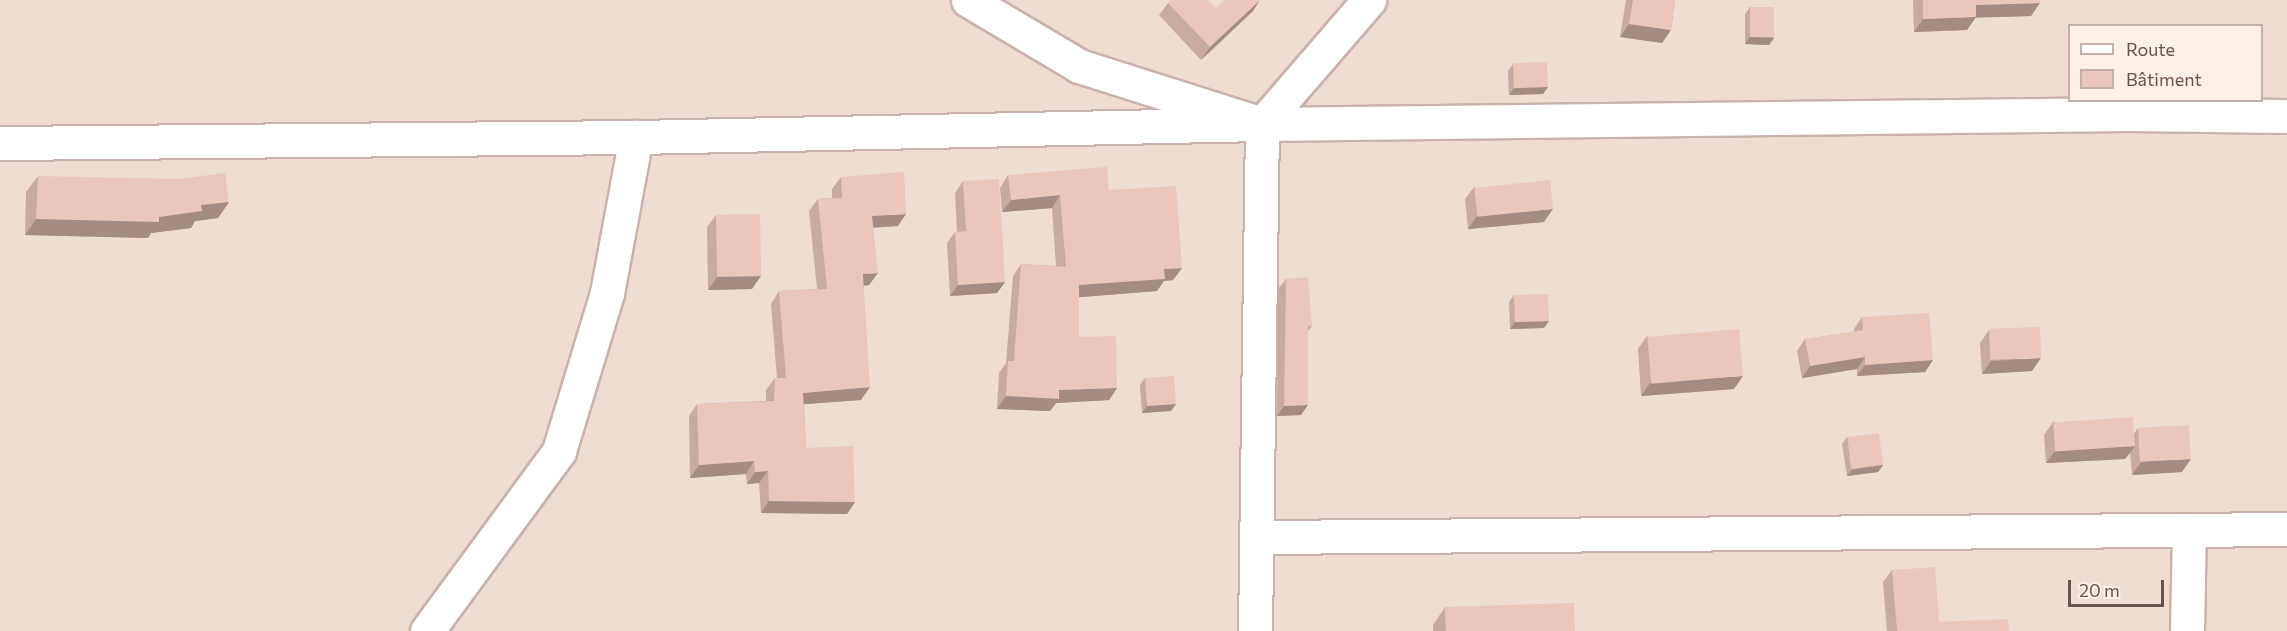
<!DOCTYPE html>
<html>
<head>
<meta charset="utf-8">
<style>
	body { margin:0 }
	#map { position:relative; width:2287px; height:631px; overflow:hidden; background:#f9ece2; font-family:Commissioner,sans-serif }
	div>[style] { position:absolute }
	.residential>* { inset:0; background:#efdcd2 }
	.roads { filter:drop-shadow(2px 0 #c8b2ab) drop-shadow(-2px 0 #c8b2ab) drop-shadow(0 2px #c8b2ab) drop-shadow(0 -2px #c8b2ab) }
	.street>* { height:33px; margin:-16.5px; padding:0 16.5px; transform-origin:16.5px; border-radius:16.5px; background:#fff }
	.secondary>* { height:33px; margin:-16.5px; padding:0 16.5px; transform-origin:16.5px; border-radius:16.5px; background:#fff }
	.wall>* { inset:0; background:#c9aaa3 }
	.shaded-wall>* { inset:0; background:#a48b84 }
	.building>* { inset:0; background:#eac6bd; transform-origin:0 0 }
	span { translate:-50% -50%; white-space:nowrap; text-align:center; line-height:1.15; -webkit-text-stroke:6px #fcf0e8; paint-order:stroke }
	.legend { position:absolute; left:2068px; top:24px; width:195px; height:78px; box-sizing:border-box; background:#fcf0e8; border:2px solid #c3b0aa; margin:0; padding:8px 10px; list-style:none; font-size:18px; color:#6d514c }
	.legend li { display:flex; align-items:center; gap:12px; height:30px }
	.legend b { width:30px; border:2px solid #c3b0aa }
	.scale { position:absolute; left:2068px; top:580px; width:96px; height:27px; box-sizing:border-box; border:3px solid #6d514c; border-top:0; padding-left:8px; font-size:18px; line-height:21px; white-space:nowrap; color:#6d514c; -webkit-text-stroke:4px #fcf0e8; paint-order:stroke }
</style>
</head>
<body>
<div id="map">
	<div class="residential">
		<i style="clip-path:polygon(evenodd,0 0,2287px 0,2287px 631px,0 631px,0 0,2070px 26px,2262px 26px,2262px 100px,2070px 100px,2070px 26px)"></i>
	</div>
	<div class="roads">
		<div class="street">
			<i style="left:0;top:143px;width:636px;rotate:-0.54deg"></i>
			<i style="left:636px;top:137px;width:626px;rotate:-1.19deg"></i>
			<i style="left:1262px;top:124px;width:867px;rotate:-0.66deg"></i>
			<i style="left:2129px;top:114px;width:158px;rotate:0.7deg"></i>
			<i style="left:1256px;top:537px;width:1031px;rotate:-0.44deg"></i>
			<i style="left:427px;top:631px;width:223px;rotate:-53.7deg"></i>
			<i style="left:559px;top:451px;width:165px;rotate:-73.1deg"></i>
			<i style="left:607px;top:293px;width:159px;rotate:-79.5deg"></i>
			<i style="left:2187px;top:631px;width:101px;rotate:-88.9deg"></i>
		</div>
		<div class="secondary">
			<i style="left:968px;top:0;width:129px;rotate:30.7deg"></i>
			<i style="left:1079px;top:66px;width:192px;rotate:17.6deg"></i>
			<i style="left:1255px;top:631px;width:507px;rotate:-89.21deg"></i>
			<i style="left:1262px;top:124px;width:164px;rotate:-49.2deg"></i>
		</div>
	</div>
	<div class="wall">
		<i style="clip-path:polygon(1626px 0,1675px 0,1671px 30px,1662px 43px,1620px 37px)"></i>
		<i style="clip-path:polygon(1913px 0,2040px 0,2031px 16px,1976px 17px,1967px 30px,1914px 32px)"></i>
		<i style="clip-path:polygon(1168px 3px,1216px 8px,1253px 11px,1201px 60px,1159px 15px)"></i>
		<i style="clip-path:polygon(1750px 7px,1774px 38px,1769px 45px,1745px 44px,1745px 14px)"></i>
		<i style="clip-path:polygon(1513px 64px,1548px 87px,1543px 94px,1509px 95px,1508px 71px)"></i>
		<i style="clip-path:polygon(1008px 175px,1109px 190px,1182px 268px,1173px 280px,1164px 281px,1157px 291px,1079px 297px,1079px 337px,1117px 388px,1109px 400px,1056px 403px,1050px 411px,997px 409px,999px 373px,1006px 363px,1013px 276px,1021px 264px,1056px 266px,1052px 208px,1002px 212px,1000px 188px)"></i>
		<i style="clip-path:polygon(38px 176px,229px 202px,218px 218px,195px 221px,191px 228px,151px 233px,148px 238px,25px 235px,26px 192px)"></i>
		<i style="clip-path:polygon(841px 177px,898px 226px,873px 228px,869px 285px,864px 286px,861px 400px,804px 404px,806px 448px,855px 502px,847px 514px,761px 513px,759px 483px,747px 484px,746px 474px,690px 478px,689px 416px,697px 404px,766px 401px,766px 390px,775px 378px,777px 378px,771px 304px,779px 291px,817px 289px,809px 211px,818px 199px,832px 198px,832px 189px)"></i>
		<i style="clip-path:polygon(963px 181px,1005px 282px,997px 293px,950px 296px,947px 243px,955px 232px,957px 232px,955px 193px)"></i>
		<i style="clip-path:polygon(1474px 187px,1544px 222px,1468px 229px,1465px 199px)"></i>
		<i style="clip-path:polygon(716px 215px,752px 289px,708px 290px,707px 227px)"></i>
		<i style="clip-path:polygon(1286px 279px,1312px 326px,1308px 331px,1301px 415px,1277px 416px,1278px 289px)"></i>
		<i style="clip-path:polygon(1514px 295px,1544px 328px,1510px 329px,1509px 302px)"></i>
		<i style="clip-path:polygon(1862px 317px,1933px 360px,1925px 372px,1857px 376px,1857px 369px,1802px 378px,1797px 351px,1805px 339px,1854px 332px,1854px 329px)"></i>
		<i style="clip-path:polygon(1989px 330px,2032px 371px,1982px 374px,1980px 343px)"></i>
		<i style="clip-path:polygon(1647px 336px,1734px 389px,1641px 396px,1638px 349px)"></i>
		<i style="clip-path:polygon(1145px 378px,1176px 404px,1171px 411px,1142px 413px,1140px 385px)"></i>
		<i style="clip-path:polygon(2053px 422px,2134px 434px,2138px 428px,2182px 472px,2132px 475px,2130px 453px,2125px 459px,2046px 463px,2044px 435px)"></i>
		<i style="clip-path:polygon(1847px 437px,1883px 465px,1878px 472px,1847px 476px,1842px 444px)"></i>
		<i style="clip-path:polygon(1892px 570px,1939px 622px,2009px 631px,1887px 631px,1883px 582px)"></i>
		<i style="clip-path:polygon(1445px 607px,1575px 631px,1433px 631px,1433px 625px)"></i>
	</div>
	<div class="shaded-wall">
		<i style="clip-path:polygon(1260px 0,1253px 11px,1201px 60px,1210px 47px)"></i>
		<i style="clip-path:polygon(2040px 3px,2031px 16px,1967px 18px,1976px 5px)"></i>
		<i style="clip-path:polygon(1976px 17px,1967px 30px,1914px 32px,1923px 19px)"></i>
		<i style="clip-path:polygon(1629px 24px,1671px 30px,1662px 43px,1620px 37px)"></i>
		<i style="clip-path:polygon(1750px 37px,1774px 38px,1769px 45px,1745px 44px)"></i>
		<i style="clip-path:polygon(1548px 87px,1543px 94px,1509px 95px,1514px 88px)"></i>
		<i style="clip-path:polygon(1060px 195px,1052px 208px,1002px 212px,1011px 200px)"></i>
		<i style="clip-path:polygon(229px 202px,218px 218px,195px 221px,191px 228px,151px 233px,148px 238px,25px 235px,36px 219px,159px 217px,201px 205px)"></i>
		<i style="clip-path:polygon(1553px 209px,1544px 222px,1468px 229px,1477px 216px)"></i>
		<i style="clip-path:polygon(906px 214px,898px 226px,863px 228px,872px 216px)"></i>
		<i style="clip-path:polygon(1182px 268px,1173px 280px,1164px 281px,1157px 291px,1070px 298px,1079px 285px,1164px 269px)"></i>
		<i style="clip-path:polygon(878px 273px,869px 285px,855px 286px,863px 274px)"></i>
		<i style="clip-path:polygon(761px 276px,752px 289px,708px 290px,717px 277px)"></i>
		<i style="clip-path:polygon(1005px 282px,997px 293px,950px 296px,958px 285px)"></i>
		<i style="clip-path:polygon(1549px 321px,1544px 328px,1510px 329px,1515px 322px)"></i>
		<i style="clip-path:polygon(1865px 357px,1857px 369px,1802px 378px,1810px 366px)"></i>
		<i style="clip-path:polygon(2041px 358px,2032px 371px,1982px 374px,1991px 361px)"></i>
		<i style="clip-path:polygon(1933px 360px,1925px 372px,1857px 376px,1865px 365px)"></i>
		<i style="clip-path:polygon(1743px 376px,1734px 389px,1641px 396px,1650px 383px)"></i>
		<i style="clip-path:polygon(870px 387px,861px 400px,794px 405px,803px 393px)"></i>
		<i style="clip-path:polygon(1117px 388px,1109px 400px,1056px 403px,1050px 411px,997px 409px,1006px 396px,1059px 390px)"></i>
		<i style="clip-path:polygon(1176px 404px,1171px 411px,1142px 413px,1147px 406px)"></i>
		<i style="clip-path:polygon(1308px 405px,1301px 415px,1277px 416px,1284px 406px)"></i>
		<i style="clip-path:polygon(2135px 446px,2125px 459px,2046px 463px,2055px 451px)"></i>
		<i style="clip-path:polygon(2191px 459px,2182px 472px,2132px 475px,2141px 462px)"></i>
		<i style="clip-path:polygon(754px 461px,746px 474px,690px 478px,699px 465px)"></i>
		<i style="clip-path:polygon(1883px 465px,1878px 472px,1847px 476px,1851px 470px)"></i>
		<i style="clip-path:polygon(768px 471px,759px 483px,747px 484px,755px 472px)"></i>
		<i style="clip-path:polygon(769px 501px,855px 502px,847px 514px,761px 513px)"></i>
	</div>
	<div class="building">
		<i style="clip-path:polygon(1171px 0,1208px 0,1216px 8px,1224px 0,1260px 0,1210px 47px,1168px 3px)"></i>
		<i style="clip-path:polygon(1633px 0,1675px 0,1671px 30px,1629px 24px)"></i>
		<i style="clip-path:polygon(1923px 0,2040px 0,2040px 3px,1976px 5px,1976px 17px,1923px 19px)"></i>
		<i style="left:1750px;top:7px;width:24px;height:30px"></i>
		<i style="left:1547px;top:62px;width:25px;height:34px;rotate:88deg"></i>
		<i style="clip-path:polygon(1107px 167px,1109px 190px,1176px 186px,1182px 268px,1164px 269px,1165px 279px,1079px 285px,1079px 337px,1116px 336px,1117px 388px,1059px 390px,1059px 399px,1006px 396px,1008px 361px,1014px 361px,1021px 264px,1066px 267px,1060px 195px,1011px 200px,1008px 175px)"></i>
		<i style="clip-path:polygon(904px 172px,906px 214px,872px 216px,878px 273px,863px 274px,870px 387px,803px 393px,806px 448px,853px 446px,855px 502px,769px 501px,768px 471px,755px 472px,754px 461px,699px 465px,697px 404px,774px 401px,775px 378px,786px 378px,779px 291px,827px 289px,818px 199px,842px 198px,841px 177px)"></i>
		<i style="clip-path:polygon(225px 173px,229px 202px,201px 205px,202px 211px,159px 217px,159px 222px,36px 219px,38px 176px,179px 179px)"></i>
		<i style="clip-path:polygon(999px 179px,1005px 282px,958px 285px,955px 232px,966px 231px,963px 181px)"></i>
		<i style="left:1550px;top:180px;width:29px;height:76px;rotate:84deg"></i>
		<i style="left:760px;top:214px;width:62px;height:44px;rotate:89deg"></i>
		<i style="clip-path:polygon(1308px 277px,1312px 326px,1308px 326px,1308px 405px,1284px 406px,1286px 279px)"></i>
		<i style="left:1548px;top:294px;width:27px;height:34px;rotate:88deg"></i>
		<i style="clip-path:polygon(1929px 313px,1933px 360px,1865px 365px,1865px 357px,1810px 366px,1805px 339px,1863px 330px,1862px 317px)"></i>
		<i style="left:2040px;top:327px;width:31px;height:51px;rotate:88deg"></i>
		<i style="left:1739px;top:329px;width:47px;height:92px;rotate:85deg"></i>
		<i style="left:1174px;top:376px;width:28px;height:29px;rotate:86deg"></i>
		<i style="left:2133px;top:417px;width:29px;height:80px;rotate:86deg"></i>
		<i style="left:2189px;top:425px;width:34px;height:51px;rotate:87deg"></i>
		<i style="left:1879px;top:433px;width:32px;height:32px;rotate:83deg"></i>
		<i style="clip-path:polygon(1935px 567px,1939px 622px,2008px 619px,2009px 631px,1897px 631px,1892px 570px)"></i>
		<i style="clip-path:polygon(1574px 603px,1575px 631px,1446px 631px,1445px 607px)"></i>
	</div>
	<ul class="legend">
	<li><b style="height:8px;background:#fff"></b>Route</li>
	<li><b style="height:16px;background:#eac6bd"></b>Bâtiment</li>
	</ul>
	<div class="scale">20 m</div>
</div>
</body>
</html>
